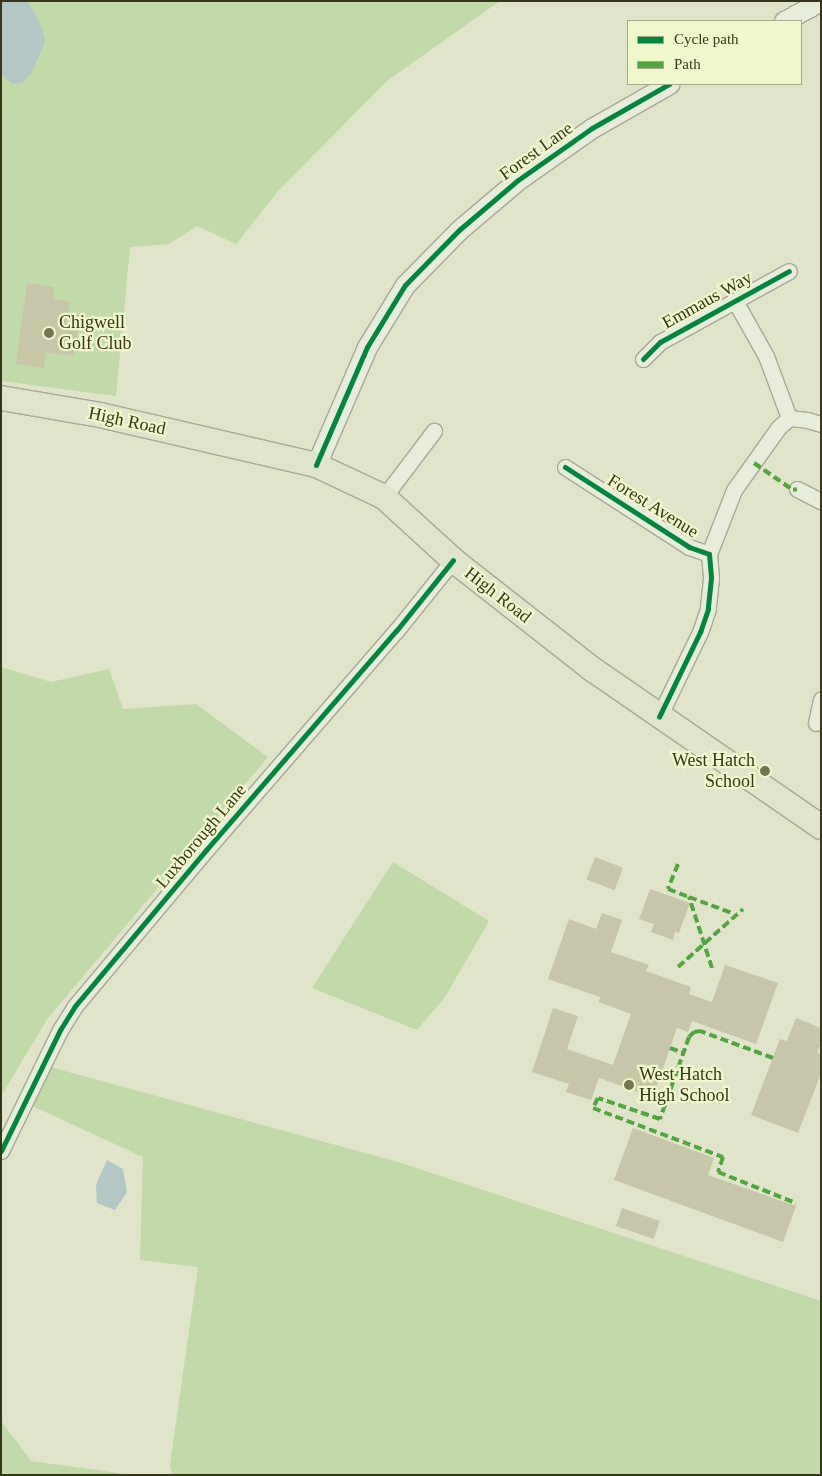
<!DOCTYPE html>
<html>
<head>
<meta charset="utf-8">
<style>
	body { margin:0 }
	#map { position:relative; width:822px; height:1476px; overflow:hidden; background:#e0e4c8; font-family:"Times New Roman",serif }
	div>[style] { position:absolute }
	.green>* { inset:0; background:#c2d9a8 }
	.water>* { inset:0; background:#b3c7c4 }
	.building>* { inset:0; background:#c7c6a8; transform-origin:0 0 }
	.roads { filter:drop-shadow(1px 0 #a7a992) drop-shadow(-1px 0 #a7a992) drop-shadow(0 1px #a7a992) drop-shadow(0 -1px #a7a992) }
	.minor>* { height:15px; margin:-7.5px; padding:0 7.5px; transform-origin:7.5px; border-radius:7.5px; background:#e8ecda }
	.tertiary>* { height:19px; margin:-9.5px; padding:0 9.5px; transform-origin:9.5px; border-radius:9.5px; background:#e8ecda }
	.primary>* { height:24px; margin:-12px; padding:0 12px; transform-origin:12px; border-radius:12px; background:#e0e4cb }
	.quiet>* { height:4px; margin-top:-2px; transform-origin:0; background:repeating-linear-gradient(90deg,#53a540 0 8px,transparent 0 12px) }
	.cycleway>* { height:5px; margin:-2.5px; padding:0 2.5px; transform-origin:2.5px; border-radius:2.5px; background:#00873e }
	.dots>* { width:14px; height:14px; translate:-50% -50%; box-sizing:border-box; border:2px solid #f0f8cb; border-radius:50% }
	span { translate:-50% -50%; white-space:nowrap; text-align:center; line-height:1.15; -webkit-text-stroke:4.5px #f0f8cb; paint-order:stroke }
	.street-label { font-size:18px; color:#37361a }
	.poi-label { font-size:18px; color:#37361a }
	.left { translate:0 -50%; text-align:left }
	.right { translate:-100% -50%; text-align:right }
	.frame { position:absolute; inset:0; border:2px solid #37361a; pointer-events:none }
	.legend { position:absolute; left:627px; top:20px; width:175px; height:65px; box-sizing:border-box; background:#f0f8cb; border:1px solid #a6aa84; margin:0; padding:6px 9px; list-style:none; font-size:15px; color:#37361a }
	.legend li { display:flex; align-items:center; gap:10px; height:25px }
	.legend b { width:25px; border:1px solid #a6aa84 }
</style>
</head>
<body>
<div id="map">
	<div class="green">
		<i style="clip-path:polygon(1px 1px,500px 1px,388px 80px,278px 191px,236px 244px,197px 226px,169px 244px,130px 247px,116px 396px,1px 381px)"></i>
		<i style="clip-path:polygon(1px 667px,51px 682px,109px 669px,123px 709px,196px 704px,268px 757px,48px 1018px,1px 1096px)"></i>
		<i style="clip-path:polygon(393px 862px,489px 921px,445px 997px,417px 1030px,312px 988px)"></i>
		<i style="clip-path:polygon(50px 1067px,398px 1162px,821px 1301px,821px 1475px,172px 1475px,170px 1465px,198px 1267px,140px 1260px,143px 1157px,28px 1104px)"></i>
		<i style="clip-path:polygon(1px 1421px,31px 1461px,133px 1475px,1px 1475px)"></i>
	</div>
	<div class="water">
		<i style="clip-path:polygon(1px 1px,26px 1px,34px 11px,42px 29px,45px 40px,41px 52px,30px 75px,22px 83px,12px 84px,1px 74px)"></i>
		<i style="clip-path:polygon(107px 1160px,123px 1169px,127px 1192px,115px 1210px,97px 1203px,96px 1185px)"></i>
	</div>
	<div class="building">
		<i style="clip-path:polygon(27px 283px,54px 287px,53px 299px,70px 302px,68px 312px,80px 314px,74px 356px,46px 352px,44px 368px,16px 364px)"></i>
		<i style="left:595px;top:857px;width:30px;height:24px;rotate:21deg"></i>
		<i style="clip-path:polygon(650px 889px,690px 903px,679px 933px,675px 932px,673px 940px,651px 932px,654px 924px,639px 919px)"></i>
		<i style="clip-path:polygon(602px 913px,622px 920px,611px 952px,649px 965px,646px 971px,691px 987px,689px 994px,712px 1002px,725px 965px,778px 983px,756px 1044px,692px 1021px,688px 1032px,677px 1028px,653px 1097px,599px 1078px,591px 1100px,566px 1092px,569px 1084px,532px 1072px,553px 1008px,578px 1016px,567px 1049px,613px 1065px,631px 1014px,599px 1002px,600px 997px,548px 979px,569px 919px,596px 929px)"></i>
		<i style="clip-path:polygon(796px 1018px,821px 1028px,821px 1043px,817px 1053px,821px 1054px,821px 1073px,798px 1133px,751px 1115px,780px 1039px,787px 1041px)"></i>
		<i style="clip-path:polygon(633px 1128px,714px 1158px,708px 1175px,796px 1206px,783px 1242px,614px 1180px)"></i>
		<i style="left:622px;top:1208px;width:40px;height:19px;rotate:19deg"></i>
	</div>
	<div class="roads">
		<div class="minor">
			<i style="left:735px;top:301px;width:63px;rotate:60.6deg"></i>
			<i style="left:766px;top:356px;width:66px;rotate:69.6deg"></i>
			<i style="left:643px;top:359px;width:24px;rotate:-45deg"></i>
			<i style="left:660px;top:342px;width:147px;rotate:-28.8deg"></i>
			<i style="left:789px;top:418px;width:18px;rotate:6deg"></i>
			<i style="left:807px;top:420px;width:15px;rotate:16deg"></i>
			<i style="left:565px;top:467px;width:148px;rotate:32.8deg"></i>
			<i style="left:689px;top:547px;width:21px;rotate:19deg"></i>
			<i style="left:709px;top:554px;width:24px;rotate:85deg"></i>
			<i style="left:711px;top:578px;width:31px;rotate:96deg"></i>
			<i style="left:708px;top:609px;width:24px;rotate:109deg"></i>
			<i style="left:700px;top:632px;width:94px;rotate:115.8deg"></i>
			<i style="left:797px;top:489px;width:27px;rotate:27deg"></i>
			<i style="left:384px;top:497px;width:83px;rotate:-52.9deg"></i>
			<i style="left:709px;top:554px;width:69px;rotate:-68.7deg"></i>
			<i style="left:734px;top:490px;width:76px;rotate:-54.6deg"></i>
			<i style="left:778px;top:428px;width:15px;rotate:-42deg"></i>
			<i style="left:816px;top:723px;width:24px;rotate:-78deg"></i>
			<i style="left:1px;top:1151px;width:135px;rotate:-64deg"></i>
			<i style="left:60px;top:1030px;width:28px;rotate:-58deg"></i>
			<i style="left:75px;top:1006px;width:204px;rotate:-50deg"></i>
			<i style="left:206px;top:850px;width:290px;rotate:-49.1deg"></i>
			<i style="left:396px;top:631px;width:91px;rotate:-51.2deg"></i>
		</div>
		<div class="tertiary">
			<i style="left:784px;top:21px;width:42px;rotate:-28.4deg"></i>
			<i style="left:316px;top:465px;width:129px;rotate:-66.6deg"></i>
			<i style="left:367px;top:347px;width:73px;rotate:-58.5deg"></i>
			<i style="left:405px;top:285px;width:77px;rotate:-45.5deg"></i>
			<i style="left:459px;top:230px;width:77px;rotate:-40.3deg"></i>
			<i style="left:518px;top:180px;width:90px;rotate:-35.1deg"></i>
			<i style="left:592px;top:128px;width:89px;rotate:-29.7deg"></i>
		</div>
		<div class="primary">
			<i style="left:1px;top:398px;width:100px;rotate:9.7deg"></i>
			<i style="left:100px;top:415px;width:222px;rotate:13deg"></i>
			<i style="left:316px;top:465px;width:75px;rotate:25.2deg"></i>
			<i style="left:384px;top:497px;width:93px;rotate:42.4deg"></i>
			<i style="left:453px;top:560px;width:177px;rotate:38.1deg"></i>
			<i style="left:592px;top:669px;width:278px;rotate:34.6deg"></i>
		</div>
	</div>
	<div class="quiet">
		<i style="left:754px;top:463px;width:47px;rotate:34.7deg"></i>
		<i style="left:793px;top:490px;width:4px;rotate:-14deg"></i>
		<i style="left:678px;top:864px;width:27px;rotate:112deg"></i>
		<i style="left:668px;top:889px;width:22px;rotate:21deg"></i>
		<i style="left:678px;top:967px;width:87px;rotate:-41.7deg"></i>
		<i style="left:712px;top:968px;width:75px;rotate:-107.9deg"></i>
		<i style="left:689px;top:897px;width:46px;rotate:20.4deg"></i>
		<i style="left:670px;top:1048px;width:15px;rotate:20deg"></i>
		<i style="left:773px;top:1058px;width:78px;rotate:-159.7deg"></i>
		<i style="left:700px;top:1031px;width:6px;rotate:171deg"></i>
		<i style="left:694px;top:1032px;width:7px;rotate:135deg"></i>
		<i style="left:689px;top:1037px;width:87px;rotate:109.5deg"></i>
		<i style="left:660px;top:1119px;width:65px;rotate:-161.3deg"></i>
		<i style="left:598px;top:1098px;width:11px;rotate:117deg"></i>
		<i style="left:593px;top:1108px;width:139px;rotate:20.7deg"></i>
		<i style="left:723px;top:1157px;width:16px;rotate:108deg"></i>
		<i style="left:718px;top:1172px;width:84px;rotate:21.7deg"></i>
	</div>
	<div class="cycleway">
		<i style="left:643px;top:359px;width:24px;rotate:-45deg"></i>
		<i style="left:660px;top:342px;width:147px;rotate:-28.8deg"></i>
		<i style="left:316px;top:465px;width:129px;rotate:-66.6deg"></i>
		<i style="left:367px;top:347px;width:73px;rotate:-58.5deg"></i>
		<i style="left:405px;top:285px;width:77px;rotate:-45.5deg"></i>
		<i style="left:459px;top:230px;width:77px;rotate:-40.3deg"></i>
		<i style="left:518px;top:180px;width:90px;rotate:-35.1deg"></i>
		<i style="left:592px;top:128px;width:89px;rotate:-29.7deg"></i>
		<i style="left:565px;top:467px;width:148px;rotate:32.8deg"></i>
		<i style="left:689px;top:547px;width:21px;rotate:19deg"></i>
		<i style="left:709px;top:554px;width:24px;rotate:85deg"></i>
		<i style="left:711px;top:578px;width:31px;rotate:96deg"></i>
		<i style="left:708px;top:609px;width:24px;rotate:109deg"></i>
		<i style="left:700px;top:632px;width:94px;rotate:115.8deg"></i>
		<i style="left:1px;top:1151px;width:135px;rotate:-64deg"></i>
		<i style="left:60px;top:1030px;width:28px;rotate:-58deg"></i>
		<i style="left:75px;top:1006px;width:204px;rotate:-50deg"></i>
		<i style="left:206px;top:850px;width:290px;rotate:-49.1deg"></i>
		<i style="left:396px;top:631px;width:91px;rotate:-51.2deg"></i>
	</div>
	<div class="dots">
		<i style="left:49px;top:333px;background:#727357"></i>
		<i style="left:765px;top:771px;background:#727357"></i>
		<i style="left:629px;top:1085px;background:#727357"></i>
	</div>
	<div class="street-label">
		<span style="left:536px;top:151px;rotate:-36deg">Forest Lane</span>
		<span style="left:707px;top:300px;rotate:-29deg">Emmaus Way</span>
		<span style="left:127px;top:421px;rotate:12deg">High Road</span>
		<span style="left:653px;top:506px;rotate:32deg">Forest Avenue</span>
		<span style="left:498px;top:595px;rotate:38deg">High Road</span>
		<span style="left:201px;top:836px;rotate:-50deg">Luxborough Lane</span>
	</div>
	<div class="poi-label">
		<span class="left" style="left:59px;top:333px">Chigwell<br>Golf Club</span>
		<span class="right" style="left:755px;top:771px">West Hatch<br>School</span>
		<span class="left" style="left:639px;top:1085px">West Hatch<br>High School</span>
	</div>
	<div class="frame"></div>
	<ul class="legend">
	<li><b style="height:6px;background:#00873e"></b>Cycle path</li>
	<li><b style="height:6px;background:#53a540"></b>Path</li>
	</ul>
</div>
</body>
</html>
